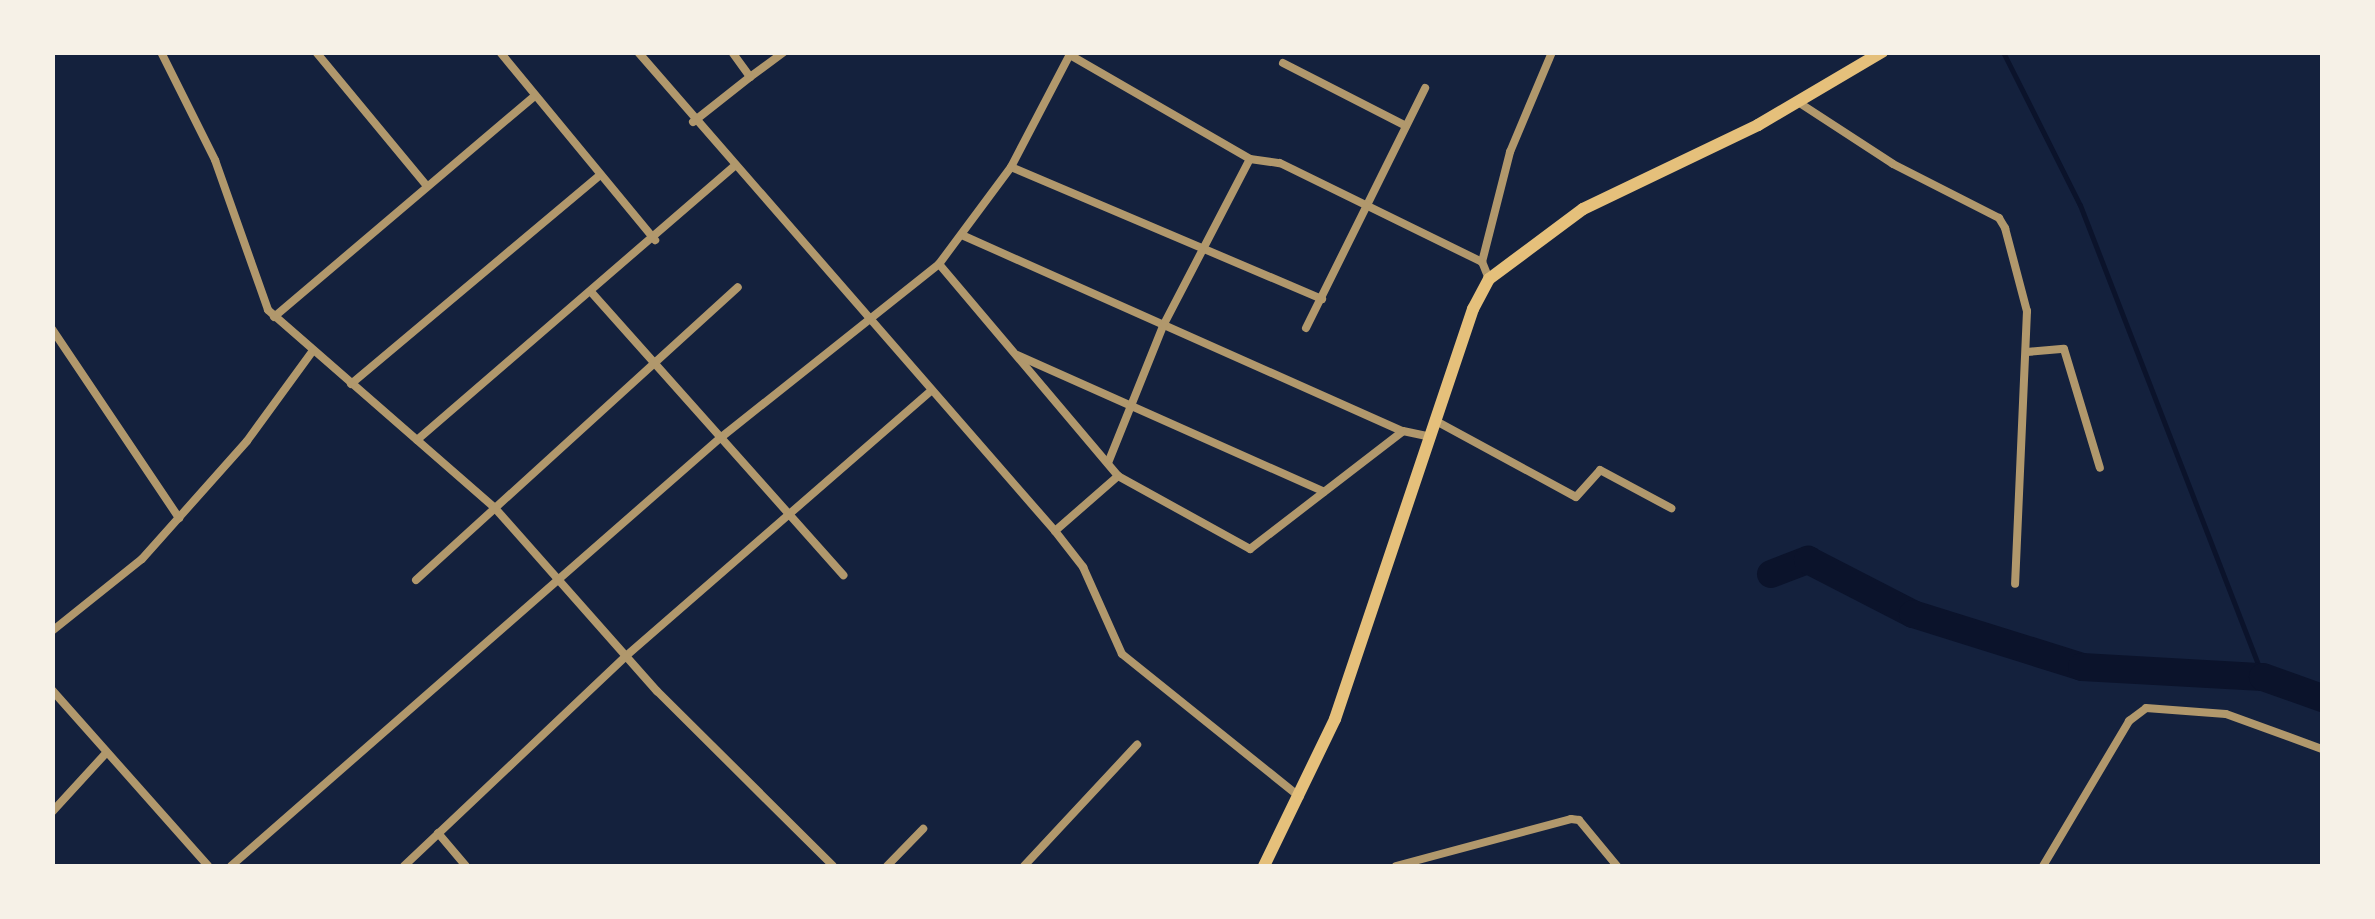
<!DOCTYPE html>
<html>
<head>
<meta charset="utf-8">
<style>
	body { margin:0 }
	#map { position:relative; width:2375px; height:919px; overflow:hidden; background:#14213d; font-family:"PT Serif",serif }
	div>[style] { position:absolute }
	.stream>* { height:5px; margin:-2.5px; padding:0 2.5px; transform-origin:2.5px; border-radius:2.5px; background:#0b132b }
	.river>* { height:28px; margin:-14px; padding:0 14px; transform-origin:14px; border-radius:14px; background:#0b132b }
	.minor>* { height:8px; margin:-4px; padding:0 4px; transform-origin:4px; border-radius:4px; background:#b1986c }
	.trunk>* { height:12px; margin:-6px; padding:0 6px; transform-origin:6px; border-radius:6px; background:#e5c07b }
	span { translate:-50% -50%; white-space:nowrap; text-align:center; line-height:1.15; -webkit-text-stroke:10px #f6f1e7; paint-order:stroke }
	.frame { position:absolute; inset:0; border:55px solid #f6f1e7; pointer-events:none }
</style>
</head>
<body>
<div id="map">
	<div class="stream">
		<i style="left:2003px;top:52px;width:171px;rotate:63.3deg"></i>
		<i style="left:2080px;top:205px;width:506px;rotate:68.81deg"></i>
	</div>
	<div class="river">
		<i style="left:1771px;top:574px;width:40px;rotate:-21deg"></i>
		<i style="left:1808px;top:560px;width:118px;rotate:27.2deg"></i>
		<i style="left:1913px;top:614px;width:177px;rotate:17.4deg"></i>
		<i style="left:2082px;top:667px;width:181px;rotate:3.2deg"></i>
		<i style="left:2263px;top:677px;width:63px;rotate:19.6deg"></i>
	</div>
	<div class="minor">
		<i style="left:161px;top:52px;width:121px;rotate:63.4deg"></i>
		<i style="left:215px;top:160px;width:159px;rotate:70.5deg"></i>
		<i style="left:268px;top:310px;width:300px;rotate:41.1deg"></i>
		<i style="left:494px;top:507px;width:246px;rotate:48.5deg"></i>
		<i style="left:657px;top:691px;width:248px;rotate:44.8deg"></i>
		<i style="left:316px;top:52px;width:173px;rotate:50.4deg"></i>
		<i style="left:500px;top:52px;width:244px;rotate:50.5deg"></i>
		<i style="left:638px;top:52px;width:635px;rotate:48.96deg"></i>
		<i style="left:1055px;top:531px;width:46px;rotate:52.1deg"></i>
		<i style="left:1083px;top:567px;width:95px;rotate:65.9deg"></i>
		<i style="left:1122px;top:654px;width:228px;rotate:38.8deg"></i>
		<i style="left:732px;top:52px;width:31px;rotate:54deg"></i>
		<i style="left:750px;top:77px;width:42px;rotate:-36.3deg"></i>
		<i style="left:1070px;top:55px;width:208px;rotate:30deg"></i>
		<i style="left:1283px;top:63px;width:138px;rotate:27.1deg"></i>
		<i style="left:1798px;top:102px;width:113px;rotate:33.1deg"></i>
		<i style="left:1893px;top:164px;width:119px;rotate:27deg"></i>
		<i style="left:1999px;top:218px;width:12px;rotate:59deg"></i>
		<i style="left:2005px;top:228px;width:86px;rotate:75.2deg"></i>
		<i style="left:2027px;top:311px;width:273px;rotate:92.5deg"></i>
		<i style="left:693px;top:122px;width:73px;rotate:-38.3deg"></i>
		<i style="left:1011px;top:167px;width:338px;rotate:23deg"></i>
		<i style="left:964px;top:236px;width:480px;rotate:24deg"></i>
		<i style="left:1403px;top:431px;width:29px;rotate:12deg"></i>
		<i style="left:939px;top:264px;width:277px;rotate:49.8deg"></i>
		<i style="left:1118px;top:476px;width:151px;rotate:28.9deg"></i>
		<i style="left:1250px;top:549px;width:193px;rotate:-37.6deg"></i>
		<i style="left:1489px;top:279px;width:18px;rotate:-112deg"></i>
		<i style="left:1482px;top:262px;width:114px;rotate:-75.7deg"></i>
		<i style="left:1510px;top:152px;width:108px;rotate:-67.2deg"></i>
		<i style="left:592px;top:293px;width:378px;rotate:48.3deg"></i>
		<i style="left:274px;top:317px;width:340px;rotate:-40.3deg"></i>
		<i style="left:1306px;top:328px;width:268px;rotate:-63.6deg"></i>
		<i style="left:52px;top:329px;width:228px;rotate:56.1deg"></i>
		<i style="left:2027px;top:352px;width:37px;rotate:-5deg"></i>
		<i style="left:2064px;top:349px;width:124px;rotate:73.2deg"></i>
		<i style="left:1017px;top:355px;width:336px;rotate:24deg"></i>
		<i style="left:351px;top:384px;width:325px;rotate:-40deg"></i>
		<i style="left:1436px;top:421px;width:159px;rotate:28.5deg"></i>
		<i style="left:1576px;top:497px;width:36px;rotate:-48deg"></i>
		<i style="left:1600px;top:470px;width:81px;rotate:28.2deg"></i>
		<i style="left:417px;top:440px;width:418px;rotate:-40.8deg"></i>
		<i style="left:1108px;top:463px;width:150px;rotate:-68.1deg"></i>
		<i style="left:1164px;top:324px;width:186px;rotate:-62.5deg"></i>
		<i style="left:1250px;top:159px;width:30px;rotate:8deg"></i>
		<i style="left:1280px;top:163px;width:225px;rotate:26.1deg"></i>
		<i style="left:1055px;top:531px;width:84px;rotate:-41.1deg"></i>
		<i style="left:416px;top:580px;width:435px;rotate:-42.3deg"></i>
		<i style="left:52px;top:631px;width:115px;rotate:-38.7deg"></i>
		<i style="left:142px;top:559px;width:158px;rotate:-48.3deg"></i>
		<i style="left:247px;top:441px;width:110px;rotate:-53.9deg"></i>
		<i style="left:52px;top:690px;width:235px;rotate:48.4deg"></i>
		<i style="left:52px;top:812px;width:80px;rotate:-47.5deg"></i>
		<i style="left:438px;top:833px;width:43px;rotate:49.7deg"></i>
		<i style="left:231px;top:866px;width:648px;rotate:-41.19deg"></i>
		<i style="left:719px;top:439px;width:281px;rotate:-38.5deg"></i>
		<i style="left:939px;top:264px;width:121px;rotate:-53.4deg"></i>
		<i style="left:1011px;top:167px;width:130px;rotate:-62.4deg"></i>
		<i style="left:404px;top:866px;width:306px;rotate:-43.4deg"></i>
		<i style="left:626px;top:656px;width:405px;rotate:-41deg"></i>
		<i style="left:887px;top:866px;width:52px;rotate:-45.8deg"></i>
		<i style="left:1024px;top:866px;width:166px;rotate:-47deg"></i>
		<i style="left:1396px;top:866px;width:181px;rotate:-15deg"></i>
		<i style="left:1571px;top:819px;width:8px;rotate:7deg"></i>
		<i style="left:1579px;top:820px;width:60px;rotate:50.4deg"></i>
		<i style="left:2043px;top:866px;width:169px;rotate:-59.3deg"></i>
		<i style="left:2129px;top:721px;width:21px;rotate:-37deg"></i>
		<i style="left:2146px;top:708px;width:80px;rotate:4.3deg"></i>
		<i style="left:2226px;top:714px;width:102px;rotate:20deg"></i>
	</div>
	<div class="trunk">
		<i style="left:1264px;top:866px;width:163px;rotate:-64.2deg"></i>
		<i style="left:1335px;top:719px;width:433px;rotate:-71.4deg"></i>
		<i style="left:1473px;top:309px;width:34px;rotate:-62deg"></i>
		<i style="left:1489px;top:279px;width:117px;rotate:-36.7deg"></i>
		<i style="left:1583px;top:209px;width:194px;rotate:-25.6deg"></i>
		<i style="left:1758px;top:125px;width:144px;rotate:-30.5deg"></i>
	</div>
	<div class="frame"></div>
</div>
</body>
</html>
